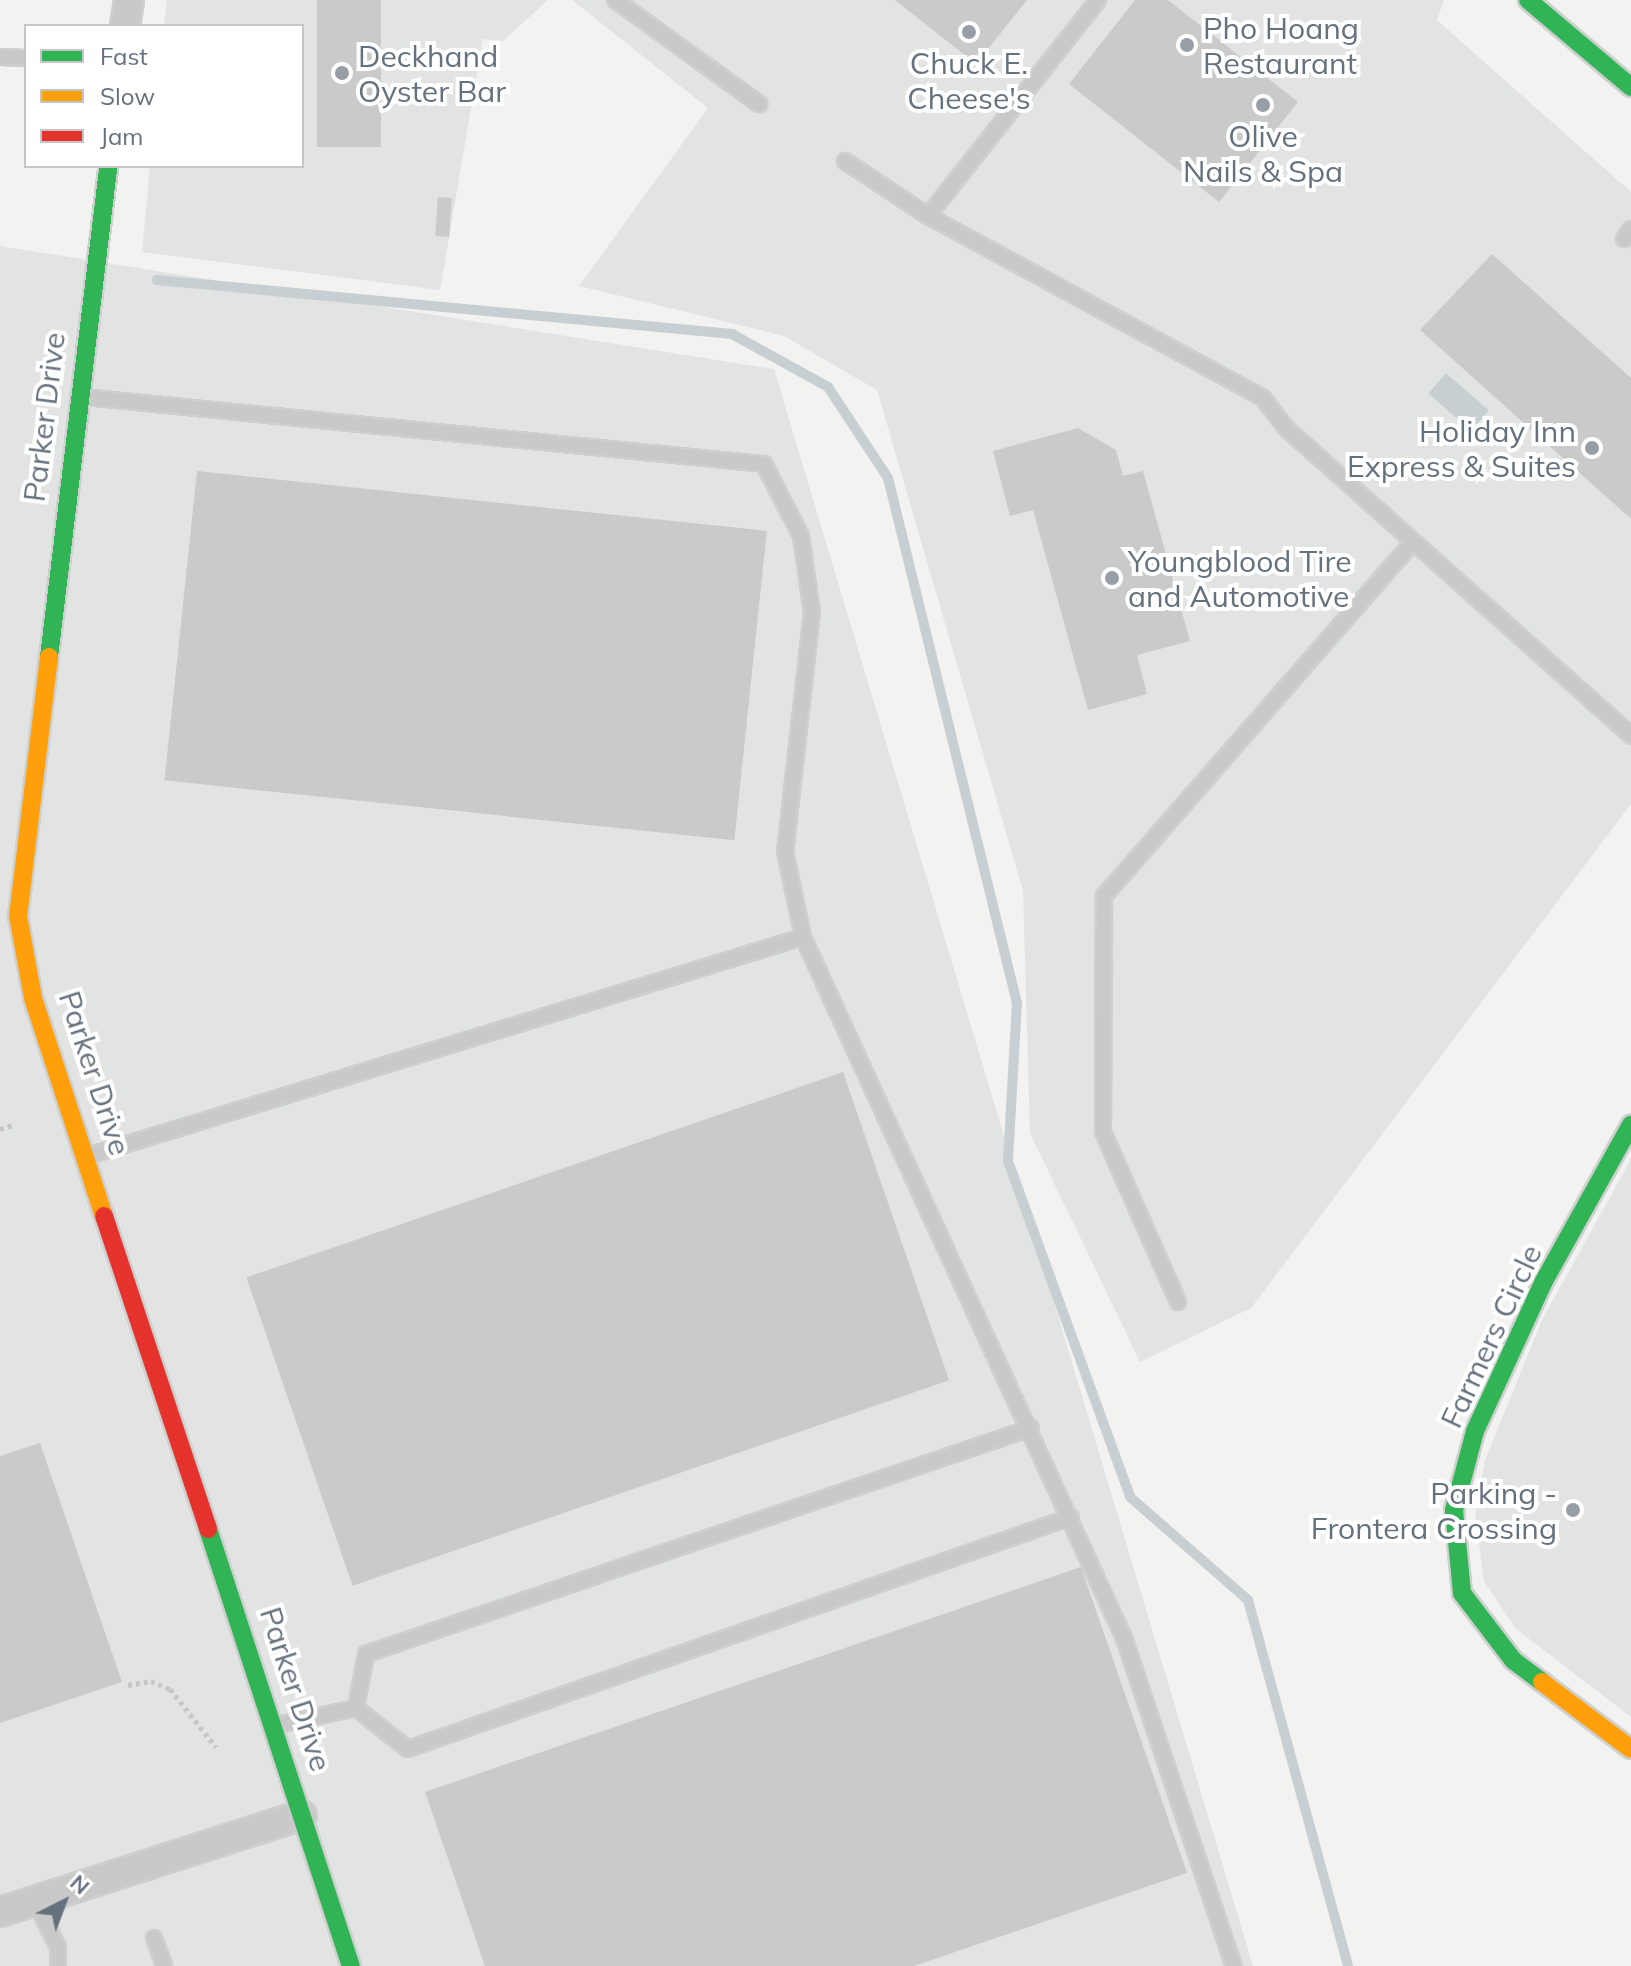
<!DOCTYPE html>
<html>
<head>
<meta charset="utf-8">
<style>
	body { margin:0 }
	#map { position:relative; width:1631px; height:1966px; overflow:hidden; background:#f2f3f1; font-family:Mulish,sans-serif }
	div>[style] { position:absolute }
	.built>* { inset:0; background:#e2e4e4 }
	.water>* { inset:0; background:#c8cfd2; transform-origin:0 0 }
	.stream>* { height:10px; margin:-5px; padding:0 5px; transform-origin:5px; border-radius:5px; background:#c8cfd2 }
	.building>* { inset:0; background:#c9cbcb; transform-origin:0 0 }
	.path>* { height:5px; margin-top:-2.5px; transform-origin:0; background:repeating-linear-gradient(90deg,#c6c6c6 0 4px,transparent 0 8px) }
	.roads { filter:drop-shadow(2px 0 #cecfcf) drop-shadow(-2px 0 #cecfcf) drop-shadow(0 2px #cecfcf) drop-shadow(0 -2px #cecfcf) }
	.lane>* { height:14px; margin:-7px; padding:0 7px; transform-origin:7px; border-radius:7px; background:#c9c9ca }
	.street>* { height:28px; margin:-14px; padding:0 14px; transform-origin:14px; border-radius:14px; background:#c9c9ca }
	.fast>* { height:18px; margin:-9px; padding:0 9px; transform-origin:9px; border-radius:9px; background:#30b455 }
	.slow>* { height:18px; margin:-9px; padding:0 9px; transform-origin:9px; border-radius:9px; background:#ff9f0a }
	.jam>* { height:18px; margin:-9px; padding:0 9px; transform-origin:9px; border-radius:9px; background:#e5322d }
	.dots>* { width:22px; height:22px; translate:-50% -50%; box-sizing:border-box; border:4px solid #fff; border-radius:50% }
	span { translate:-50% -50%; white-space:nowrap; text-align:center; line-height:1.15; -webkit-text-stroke:8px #fff; paint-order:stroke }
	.poi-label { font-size:30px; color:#66717e }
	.left { translate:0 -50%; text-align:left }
	.right { translate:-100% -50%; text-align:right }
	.street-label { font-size:30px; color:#66717e }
	.legend { position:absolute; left:24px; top:24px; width:280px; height:144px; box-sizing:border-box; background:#fff; border:2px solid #c2c6cb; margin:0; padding:10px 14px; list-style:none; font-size:24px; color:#66717e }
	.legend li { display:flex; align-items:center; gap:16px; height:40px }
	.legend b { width:40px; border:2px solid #c2c6cb }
	.north { position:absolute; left:24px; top:1862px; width:80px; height:80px; -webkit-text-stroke:6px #fff; paint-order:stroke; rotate:42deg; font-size:22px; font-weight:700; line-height:32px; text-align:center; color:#66717e }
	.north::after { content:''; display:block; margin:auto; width:28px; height:36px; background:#66717e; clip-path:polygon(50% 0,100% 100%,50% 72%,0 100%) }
</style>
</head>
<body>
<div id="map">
	<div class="built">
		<i style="clip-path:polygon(167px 0,548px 0,503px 41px,483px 39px,440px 290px,142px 252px,150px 166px,302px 166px,302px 26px,164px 26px)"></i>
		<i style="clip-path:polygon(572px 0,1444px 0,1437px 20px,1631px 192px,1631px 804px,1251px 1308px,1140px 1362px,1030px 1133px,1023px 891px,877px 390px,784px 336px,579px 286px,708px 108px)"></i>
		<i style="clip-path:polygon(0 246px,774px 369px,1253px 1966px,0 1966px)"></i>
		<i style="clip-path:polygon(1631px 1159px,1631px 1717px,1515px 1628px,1484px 1581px,1475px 1515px,1485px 1460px,1542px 1320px)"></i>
	</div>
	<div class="water">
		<i style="left:1446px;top:373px;width:57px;height:27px;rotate:41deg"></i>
	</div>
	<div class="stream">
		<i style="left:157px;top:280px;width:578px;rotate:5.37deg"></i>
		<i style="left:732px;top:334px;width:110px;rotate:28.9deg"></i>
		<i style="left:828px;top:387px;width:109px;rotate:56.6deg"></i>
		<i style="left:888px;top:478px;width:541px;rotate:76.2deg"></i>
		<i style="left:1017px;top:1003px;width:158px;rotate:93.3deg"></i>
		<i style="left:1008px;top:1161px;width:357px;rotate:70deg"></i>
		<i style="left:1130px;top:1497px;width:157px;rotate:41.1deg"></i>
		<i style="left:1248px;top:1600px;width:379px;rotate:74.7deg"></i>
	</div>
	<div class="building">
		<i style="left:317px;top:0;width:64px;height:147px"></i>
		<i style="clip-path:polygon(895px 0,1027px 0,976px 64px)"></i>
		<i style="clip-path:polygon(1135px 0,1168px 0,1298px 102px,1219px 202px,1069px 84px)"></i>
		<i style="left:438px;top:197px;width:14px;height:39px;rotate:4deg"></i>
		<i style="clip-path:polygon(1492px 254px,1631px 378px,1631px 519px,1420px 330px)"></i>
		<i style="clip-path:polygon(1078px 428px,1116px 450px,1123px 476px,1143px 471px,1190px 641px,1137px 655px,1147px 694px,1088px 710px,1033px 510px,1010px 516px,993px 451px)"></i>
		<i style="left:197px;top:471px;width:573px;height:311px;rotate:6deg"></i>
		<i style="left:843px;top:1072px;width:326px;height:631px;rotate:71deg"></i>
		<i style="clip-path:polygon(40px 1443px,122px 1682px,0 1723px,0 1456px)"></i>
		<i style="clip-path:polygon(1081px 1567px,1187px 1873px,914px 1966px,485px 1966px,425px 1792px)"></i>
	</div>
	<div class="path">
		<i style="left:0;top:1129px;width:16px;rotate:-18deg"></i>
		<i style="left:128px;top:1685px;width:23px;rotate:-10deg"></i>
		<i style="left:151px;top:1681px;width:21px;rotate:23deg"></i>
		<i style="left:170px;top:1689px;width:74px;rotate:51.6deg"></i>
	</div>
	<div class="roads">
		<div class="lane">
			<i style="left:615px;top:0;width:178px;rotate:35.8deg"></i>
			<i style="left:0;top:57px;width:26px;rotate:2deg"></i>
			<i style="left:845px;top:161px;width:100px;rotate:33.5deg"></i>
			<i style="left:928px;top:216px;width:380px;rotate:28.5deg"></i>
			<i style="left:1262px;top:397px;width:41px;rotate:52deg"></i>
			<i style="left:1287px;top:429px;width:461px;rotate:41.7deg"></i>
			<i style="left:928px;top:216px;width:275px;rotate:-51.8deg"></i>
			<i style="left:1624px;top:239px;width:12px;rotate:-55deg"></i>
			<i style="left:83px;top:397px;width:684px;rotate:5.62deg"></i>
			<i style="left:764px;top:464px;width:81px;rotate:62.8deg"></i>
			<i style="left:801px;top:536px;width:77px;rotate:81.8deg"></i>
			<i style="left:812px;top:612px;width:241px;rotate:96.4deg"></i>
			<i style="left:785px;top:851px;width:88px;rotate:78.2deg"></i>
			<i style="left:803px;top:937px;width:771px;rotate:65.4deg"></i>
			<i style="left:1124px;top:1638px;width:346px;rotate:71.5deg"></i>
			<i style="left:88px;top:1156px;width:748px;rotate:-17.03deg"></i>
			<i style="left:1178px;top:1302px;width:186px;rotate:-113.8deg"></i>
			<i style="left:1103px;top:1132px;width:236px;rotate:-89.8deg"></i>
			<i style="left:1104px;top:896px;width:470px;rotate:-48.9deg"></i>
			<i style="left:356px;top:1708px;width:66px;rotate:38.3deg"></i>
			<i style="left:408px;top:1749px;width:702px;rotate:-19.29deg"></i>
			<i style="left:356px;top:1708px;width:55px;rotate:-79.5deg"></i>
			<i style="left:366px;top:1654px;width:702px;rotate:-18.77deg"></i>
			<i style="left:274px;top:1726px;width:84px;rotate:-12.4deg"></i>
			<i style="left:35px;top:1901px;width:51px;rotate:63.4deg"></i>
			<i style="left:58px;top:1947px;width:19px;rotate:90deg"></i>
			<i style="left:154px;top:1938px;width:30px;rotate:70deg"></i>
		</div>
		<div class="street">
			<i style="left:125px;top:26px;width:26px;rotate:-81deg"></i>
			<i style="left:0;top:1912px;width:317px;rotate:-17.8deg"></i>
		</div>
		<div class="fast">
			<i style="left:1528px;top:0;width:135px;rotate:40.2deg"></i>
			<i style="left:49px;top:657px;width:495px;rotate:-83.1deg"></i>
			<i style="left:208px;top:1529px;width:460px;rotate:71.9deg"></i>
			<i style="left:1542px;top:1682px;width:36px;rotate:-143deg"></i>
			<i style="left:1513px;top:1660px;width:84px;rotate:-127.3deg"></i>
			<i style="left:1462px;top:1593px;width:83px;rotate:-95.5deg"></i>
			<i style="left:1454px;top:1510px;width:82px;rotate:-75.1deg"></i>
			<i style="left:1475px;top:1431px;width:165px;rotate:-65.3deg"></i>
			<i style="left:1544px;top:1281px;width:179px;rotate:-60.9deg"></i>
		</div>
		<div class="slow">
			<i style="left:49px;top:657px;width:261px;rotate:96.8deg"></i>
			<i style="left:18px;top:916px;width:83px;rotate:79.6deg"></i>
			<i style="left:33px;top:998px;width:229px;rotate:72deg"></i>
			<i style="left:1542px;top:1682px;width:111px;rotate:37deg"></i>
		</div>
		<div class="jam">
			<i style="left:104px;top:1216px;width:330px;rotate:71.6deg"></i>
		</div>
	</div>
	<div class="dots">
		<i style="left:969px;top:32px;background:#979ea6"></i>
		<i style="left:1187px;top:45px;background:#979ea6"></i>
		<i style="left:342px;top:73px;background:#979ea6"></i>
		<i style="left:1263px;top:105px;background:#979ea6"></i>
		<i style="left:1592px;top:448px;background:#979ea6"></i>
		<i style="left:1112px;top:578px;background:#979ea6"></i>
		<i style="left:1573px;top:1510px;background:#979ea6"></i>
	</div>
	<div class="poi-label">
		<span class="left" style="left:1203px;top:45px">Pho Hoang<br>Restaurant</span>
		<span class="left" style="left:358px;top:73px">Deckhand<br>Oyster Bar</span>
		<span style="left:969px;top:80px">Chuck E.<br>Cheese's</span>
		<span style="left:1263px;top:153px">Olive<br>Nails &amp; Spa</span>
		<span class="right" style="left:1576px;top:448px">Holiday Inn<br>Express &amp; Suites</span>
		<span class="left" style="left:1128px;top:578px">Youngblood Tire<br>and Automotive</span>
		<span class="right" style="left:1557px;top:1510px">Parking -<br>Frontera Crossing</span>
	</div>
	<div class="street-label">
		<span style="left:44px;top:417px;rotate:-83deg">Parker Drive</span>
		<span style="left:95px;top:1073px;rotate:72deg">Parker Drive</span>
		<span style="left:1491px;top:1336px;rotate:-65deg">Farmers Circle</span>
		<span style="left:296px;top:1689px;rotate:72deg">Parker Drive</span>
	</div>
	<ul class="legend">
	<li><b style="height:10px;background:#30b455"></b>Fast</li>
	<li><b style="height:10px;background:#ff9f0a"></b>Slow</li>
	<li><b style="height:10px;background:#e5322d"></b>Jam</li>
	</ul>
	<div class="north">N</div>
</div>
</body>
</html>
